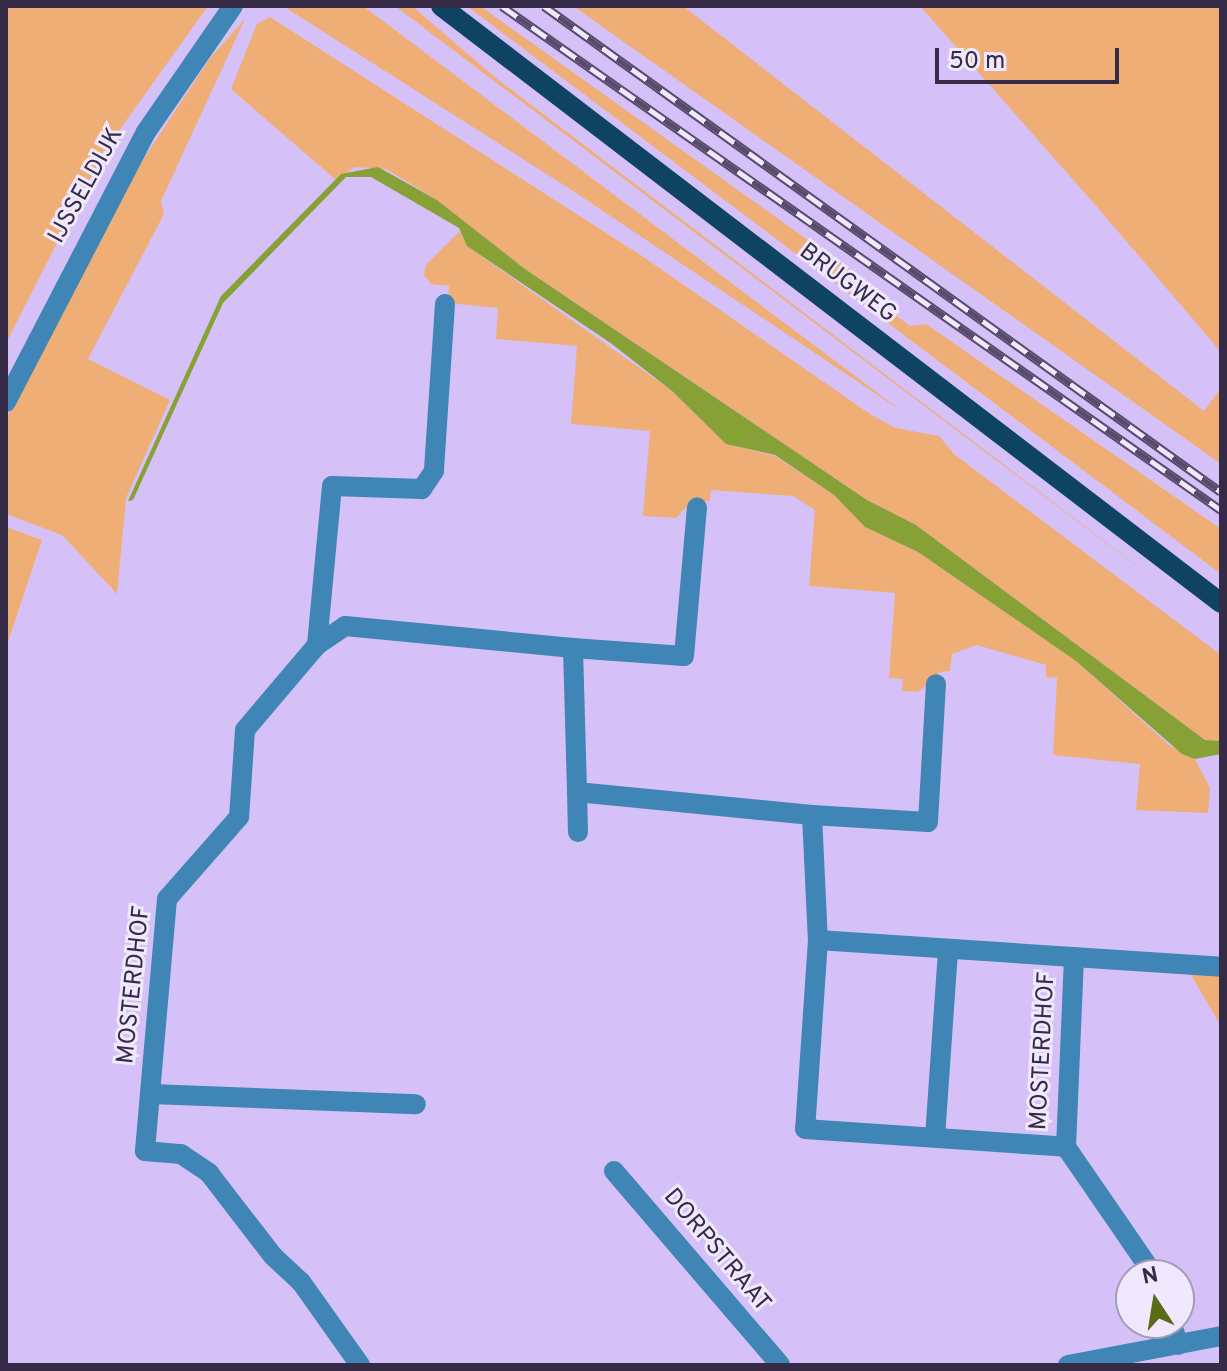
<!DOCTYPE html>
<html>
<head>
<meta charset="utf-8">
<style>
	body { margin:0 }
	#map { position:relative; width:1227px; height:1371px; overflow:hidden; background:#d5c1f7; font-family:Overpass,sans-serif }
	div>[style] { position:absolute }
	.green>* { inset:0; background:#efae76 }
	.water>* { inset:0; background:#87a137 }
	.minor>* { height:20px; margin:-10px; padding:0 10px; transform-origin:10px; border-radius:10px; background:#3f85b5 }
	.major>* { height:20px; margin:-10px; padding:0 10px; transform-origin:10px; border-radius:10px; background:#0e4364 }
	.rail>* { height:9px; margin-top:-4.5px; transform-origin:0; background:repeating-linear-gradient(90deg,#f0e9fe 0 18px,#574b6c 0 36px); box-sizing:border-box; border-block:2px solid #574b6c }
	span { translate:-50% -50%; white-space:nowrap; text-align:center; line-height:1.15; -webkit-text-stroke:6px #f0e9fe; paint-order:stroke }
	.street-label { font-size:24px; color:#352b46 }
	.frame { position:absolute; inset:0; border:8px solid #352b46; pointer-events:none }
	.north { position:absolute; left:1115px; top:1259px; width:80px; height:80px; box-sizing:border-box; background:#f0e9fe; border:2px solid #a59db4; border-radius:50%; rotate:348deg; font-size:22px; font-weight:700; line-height:32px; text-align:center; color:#352b46 }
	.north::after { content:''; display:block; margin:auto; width:28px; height:36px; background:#596c19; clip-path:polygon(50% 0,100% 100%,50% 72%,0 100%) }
	.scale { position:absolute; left:935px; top:48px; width:184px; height:36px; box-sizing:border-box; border:4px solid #352b46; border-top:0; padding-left:10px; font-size:24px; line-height:28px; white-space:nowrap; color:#352b46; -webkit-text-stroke:6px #f0e9fe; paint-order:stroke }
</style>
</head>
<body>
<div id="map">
	<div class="green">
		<i style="clip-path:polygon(6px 6px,208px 6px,103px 153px,6px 343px)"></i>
		<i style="clip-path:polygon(283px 6px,363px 6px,903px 412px,570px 189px)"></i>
		<i style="clip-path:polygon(395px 6px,412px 6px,497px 79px,1221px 630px)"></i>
		<i style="clip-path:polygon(467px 6px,480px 6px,875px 288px,874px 299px,910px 326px,926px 324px,1221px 529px,1221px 574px)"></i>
		<i style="clip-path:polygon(573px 6px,683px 6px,1204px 411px,1221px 388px,1221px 464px)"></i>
		<i style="clip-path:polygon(920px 6px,1221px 6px,1221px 352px,1097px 207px)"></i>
		<i style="clip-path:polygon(270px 17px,642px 256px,870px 414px,895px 428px,939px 436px,955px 455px,1221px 655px,1221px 741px,1205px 740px,916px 525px,867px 500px,525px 269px,437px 200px,386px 169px,355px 167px,336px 180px,231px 89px,257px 24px)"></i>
		<i style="clip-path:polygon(245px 19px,161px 201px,164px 214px,88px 359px,170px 400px,126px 498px,117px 594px,62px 535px,6px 514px,6px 419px,142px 161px,210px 58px)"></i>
		<i style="clip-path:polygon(460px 231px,467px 246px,672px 391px,726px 444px,775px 456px,834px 495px,865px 527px,918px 552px,1076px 661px,1170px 746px,1195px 759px,1210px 788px,1208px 813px,1136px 810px,1140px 764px,1053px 755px,1057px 678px,1046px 677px,1046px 665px,977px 645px,952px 654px,950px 671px,940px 672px,918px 692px,902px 691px,903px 679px,889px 678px,895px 593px,809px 586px,815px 510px,793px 496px,711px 490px,710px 501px,692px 501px,676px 518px,643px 516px,650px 431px,571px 424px,577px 346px,496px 339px,498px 308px,448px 303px,449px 286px,431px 284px,424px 275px,426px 265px)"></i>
		<i style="clip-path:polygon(6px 527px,42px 540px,6px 648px)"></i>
		<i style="clip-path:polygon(1188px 970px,1221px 973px,1221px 1026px)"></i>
	</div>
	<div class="water">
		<i style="clip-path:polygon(378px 167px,437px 200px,525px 269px,867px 500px,916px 525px,1205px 740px,1221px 741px,1221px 754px,1195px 759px,1182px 754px,1076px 661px,918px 552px,865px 527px,834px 495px,775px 455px,726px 444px,672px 391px,612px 344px,467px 246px,459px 228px,371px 177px,346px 177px,223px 303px,133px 500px,128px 501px,221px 296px,341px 174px)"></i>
	</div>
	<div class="minor">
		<i style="left:445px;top:304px;width:167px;rotate:93.8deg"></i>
		<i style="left:434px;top:471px;width:22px;rotate:124deg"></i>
		<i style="left:422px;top:489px;width:90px;rotate:-178.1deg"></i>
		<i style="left:332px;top:486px;width:160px;rotate:95.4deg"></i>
		<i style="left:317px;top:645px;width:34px;rotate:-34deg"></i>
		<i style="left:345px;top:626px;width:229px;rotate:5.5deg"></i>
		<i style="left:573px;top:648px;width:144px;rotate:88.4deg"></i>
		<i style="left:577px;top:792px;width:236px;rotate:5.6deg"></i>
		<i style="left:812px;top:815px;width:125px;rotate:87.3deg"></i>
		<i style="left:818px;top:940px;width:404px;rotate:3.8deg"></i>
		<i style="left:6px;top:402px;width:304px;rotate:-62.6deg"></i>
		<i style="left:146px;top:132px;width:153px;rotate:-55.4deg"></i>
		<i style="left:317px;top:645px;width:111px;rotate:130.3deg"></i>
		<i style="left:245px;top:730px;width:87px;rotate:93.9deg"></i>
		<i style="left:239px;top:817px;width:109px;rotate:131.3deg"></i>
		<i style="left:167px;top:899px;width:253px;rotate:95deg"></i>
		<i style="left:145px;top:1151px;width:36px;rotate:5deg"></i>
		<i style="left:181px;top:1154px;width:34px;rotate:34deg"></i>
		<i style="left:209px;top:1173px;width:105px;rotate:52.4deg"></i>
		<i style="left:273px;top:1256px;width:38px;rotate:43deg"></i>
		<i style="left:301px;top:1282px;width:102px;rotate:54.6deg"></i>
		<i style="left:573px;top:648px;width:111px;rotate:4.1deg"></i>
		<i style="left:684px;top:656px;width:149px;rotate:-85deg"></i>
		<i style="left:577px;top:792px;width:40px;rotate:88.6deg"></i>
		<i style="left:812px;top:815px;width:116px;rotate:3.5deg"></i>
		<i style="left:928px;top:822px;width:138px;rotate:-86.7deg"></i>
		<i style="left:818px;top:940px;width:189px;rotate:93.9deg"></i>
		<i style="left:805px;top:1129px;width:262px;rotate:3.9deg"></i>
		<i style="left:1074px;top:957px;width:190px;rotate:92.4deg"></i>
		<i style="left:1066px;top:1147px;width:155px;rotate:55.5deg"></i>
		<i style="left:151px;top:1094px;width:265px;rotate:2.2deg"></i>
		<i style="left:935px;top:1137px;width:188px;rotate:-86deg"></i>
		<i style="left:614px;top:1171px;width:255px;rotate:49.4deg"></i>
		<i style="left:1171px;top:1323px;width:23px;rotate:70deg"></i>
		<i style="left:1068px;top:1365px;width:156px;rotate:-10.7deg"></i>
	</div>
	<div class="major">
		<i style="left:441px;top:6px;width:982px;rotate:37.43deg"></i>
	</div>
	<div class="rail">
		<i style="left:502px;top:6px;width:878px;rotate:35.03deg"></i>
		<i style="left:544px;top:6px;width:833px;rotate:35.67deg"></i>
	</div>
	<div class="street-label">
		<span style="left:87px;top:186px;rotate:-61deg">IJSSELDIJK</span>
		<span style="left:847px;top:284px;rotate:37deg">BRUGWEG</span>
		<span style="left:135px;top:985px;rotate:-84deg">MOSTERDHOF</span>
		<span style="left:1044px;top:1051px;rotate:-87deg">MOSTERDHOF</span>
		<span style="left:716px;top:1251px;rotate:50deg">DORPSTRAAT</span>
	</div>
	<div class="frame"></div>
	<div class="north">N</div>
	<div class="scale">50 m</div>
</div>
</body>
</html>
